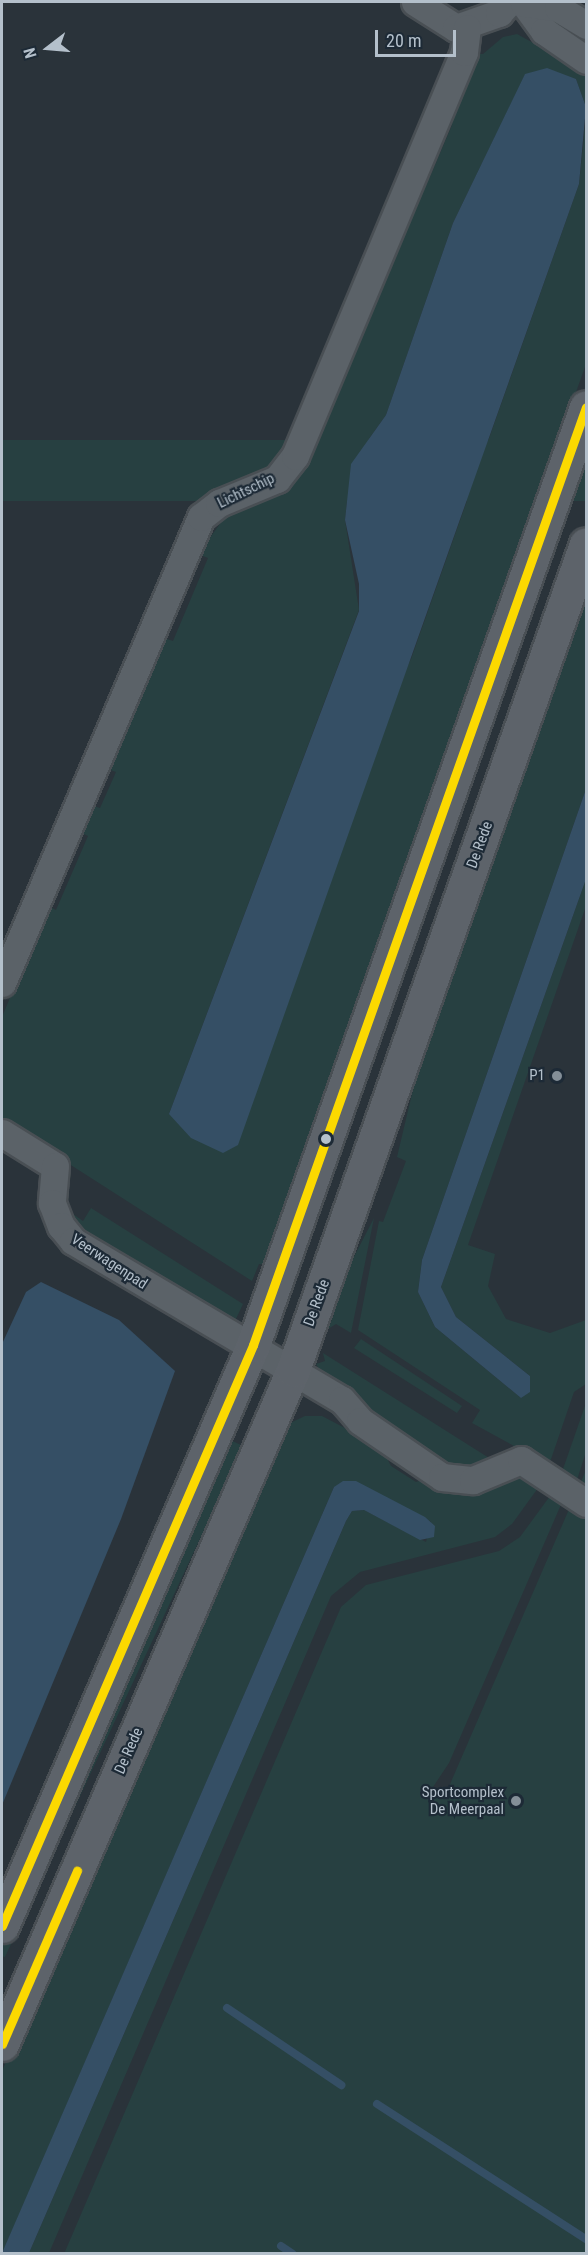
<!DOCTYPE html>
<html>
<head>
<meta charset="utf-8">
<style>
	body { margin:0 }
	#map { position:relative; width:588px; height:2255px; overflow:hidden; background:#2a333a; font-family:"Roboto Condensed",sans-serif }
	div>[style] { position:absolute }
	.green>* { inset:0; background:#274041; transform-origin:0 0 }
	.water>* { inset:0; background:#354f65 }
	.stream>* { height:8px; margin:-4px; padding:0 4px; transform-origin:4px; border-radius:4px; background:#354f65 }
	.roads { filter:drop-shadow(2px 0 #494f54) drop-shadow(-2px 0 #494f54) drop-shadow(0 2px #494f54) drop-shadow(0 -2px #494f54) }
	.minor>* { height:27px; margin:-13.5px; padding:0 13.5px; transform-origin:13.5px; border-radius:13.5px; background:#5b6268 }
	.major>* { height:33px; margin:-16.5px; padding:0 16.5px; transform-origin:16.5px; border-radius:16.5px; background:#5d636a }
	.bus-1>* { height:9px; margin:-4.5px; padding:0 4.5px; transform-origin:4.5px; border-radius:4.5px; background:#fcd900 }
	.dots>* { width:16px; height:16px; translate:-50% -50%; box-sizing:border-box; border:3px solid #1d2a36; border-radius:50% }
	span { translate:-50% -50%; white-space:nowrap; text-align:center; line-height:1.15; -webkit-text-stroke:4.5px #1d2a36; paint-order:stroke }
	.street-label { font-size:15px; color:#b4c0cb }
	.poi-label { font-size:15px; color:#b4c0cb }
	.right { translate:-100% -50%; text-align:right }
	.frame { position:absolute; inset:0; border:3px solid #b4c0cb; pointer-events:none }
	.north { position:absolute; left:18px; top:18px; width:60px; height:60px; -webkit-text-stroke:4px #1d2a36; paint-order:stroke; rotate:254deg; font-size:16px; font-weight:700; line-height:24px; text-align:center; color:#b4c0cb }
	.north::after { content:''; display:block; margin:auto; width:21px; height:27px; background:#b4c0cb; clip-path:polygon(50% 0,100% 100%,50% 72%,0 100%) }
	.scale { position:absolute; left:375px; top:30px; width:81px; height:27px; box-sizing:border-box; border:3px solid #b4c0cb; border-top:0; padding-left:8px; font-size:18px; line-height:21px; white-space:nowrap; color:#b4c0cb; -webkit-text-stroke:4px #1d2a36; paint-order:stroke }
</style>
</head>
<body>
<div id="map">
	<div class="green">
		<i style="clip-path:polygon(517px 34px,586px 72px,586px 107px,576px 79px,525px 75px,453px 223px,386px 415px,351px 464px,345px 520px,359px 610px,169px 1114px,411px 659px,579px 184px,586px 116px,586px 364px,266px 1265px,259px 1264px,252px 1281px,2px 1121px,2px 1017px,48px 906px,56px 910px,88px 836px,80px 832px,91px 805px,100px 808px,116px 772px,108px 769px,164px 638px,173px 641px,208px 558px,198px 554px,225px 517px,290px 489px,423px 177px,429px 179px,452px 125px,447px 123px,476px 54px,483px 54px,503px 37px)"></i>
		<i style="left:586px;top:440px;width:61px;height:724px;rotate:90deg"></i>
		<i style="clip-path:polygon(586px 591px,586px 789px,422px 1260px,418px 1292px,435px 1327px,521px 1398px,530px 1376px,456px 1317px,441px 1287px,586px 879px,586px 906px,468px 1245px,495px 1254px,488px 1286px,506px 1319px,550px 1333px,586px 1320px,586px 1384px,574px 1392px,549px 1465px,472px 1423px,480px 1410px,358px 1330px,379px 1221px,383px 1222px,406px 1161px,397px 1157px,425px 1039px)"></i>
		<i style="clip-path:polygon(63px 1207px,83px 1221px,91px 1208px,243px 1304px,234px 1323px,85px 1239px)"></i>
		<i style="clip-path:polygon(374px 1218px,351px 1333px,336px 1324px,328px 1329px,334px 1314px,327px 1310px,329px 1305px)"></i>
		<i style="clip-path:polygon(361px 1339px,462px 1406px,457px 1413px,354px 1348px)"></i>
		<i style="clip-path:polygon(323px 1353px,497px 1463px,457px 1471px,434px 1459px,324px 1378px,316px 1364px,325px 1361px)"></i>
		<i style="clip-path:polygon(586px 1403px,586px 1452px,575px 1486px,562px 1476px,563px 1469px)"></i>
		<i style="clip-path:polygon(305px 1416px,322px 1416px,381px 1447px,391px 1466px,416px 1482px,428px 1478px,471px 1491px,524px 1475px,538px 1488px,512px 1524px,495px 1537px,360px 1572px,331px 1596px,49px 2253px,29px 2253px,346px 1521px,352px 1511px,364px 1510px,426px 1542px,431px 1522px,425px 1518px,334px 1487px,2px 2254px,2px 2071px,274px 1439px,288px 1424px)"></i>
		<i style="left:226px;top:1438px;width:19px;height:564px;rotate:25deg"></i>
		<i style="clip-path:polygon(586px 1470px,586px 2253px,64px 2254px,341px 1607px,366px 1585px,499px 1551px,520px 1537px,550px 1496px,563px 1500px,449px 1763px,431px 1790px,444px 1798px)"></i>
	</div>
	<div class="water">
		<i style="clip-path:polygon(547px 68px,576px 79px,586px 107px,579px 184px,238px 1145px,223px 1153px,191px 1138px,169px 1114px,359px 611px,359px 584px,345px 520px,351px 464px,386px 415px,453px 223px,525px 74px)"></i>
		<i style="clip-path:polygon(586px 789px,586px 879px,441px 1287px,456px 1317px,530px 1376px,530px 1392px,521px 1398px,435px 1327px,418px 1292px,422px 1260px)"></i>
		<i style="clip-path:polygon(41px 1282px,119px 1320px,175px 1371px,121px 1519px,2px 1805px,2px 1344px,26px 1292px)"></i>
		<i style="clip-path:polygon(343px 1481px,356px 1481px,425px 1517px,435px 1526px,434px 1537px,420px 1540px,364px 1510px,352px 1511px,346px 1521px,29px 2253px,2px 2253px,334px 1487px)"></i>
	</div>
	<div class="stream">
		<i style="left:227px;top:2008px;width:138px;rotate:34deg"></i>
		<i style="left:377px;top:2104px;width:249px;rotate:32.9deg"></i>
		<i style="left:281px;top:2246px;width:14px;rotate:34deg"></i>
	</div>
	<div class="roads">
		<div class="minor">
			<i style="left:415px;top:2px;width:49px;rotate:32.4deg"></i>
			<i style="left:456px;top:28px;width:46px;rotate:-19.2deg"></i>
			<i style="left:499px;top:13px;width:15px;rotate:-48deg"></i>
			<i style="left:523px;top:2px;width:36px;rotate:54deg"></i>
			<i style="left:544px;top:31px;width:51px;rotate:34.6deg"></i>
			<i style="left:524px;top:3px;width:34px;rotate:8deg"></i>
			<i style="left:558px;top:8px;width:33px;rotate:31deg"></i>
			<i style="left:2px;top:983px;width:507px;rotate:-66.88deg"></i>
			<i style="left:201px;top:517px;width:23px;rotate:-38deg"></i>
			<i style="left:219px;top:503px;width:63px;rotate:-22.5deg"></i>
			<i style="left:277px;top:479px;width:29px;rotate:-52deg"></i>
			<i style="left:295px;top:456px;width:438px;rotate:-67.3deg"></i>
			<i style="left:464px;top:52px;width:24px;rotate:-83deg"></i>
			<i style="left:2px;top:1133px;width:62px;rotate:31.9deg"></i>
			<i style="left:55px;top:1166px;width:37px;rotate:95deg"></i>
			<i style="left:52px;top:1203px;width:25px;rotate:69deg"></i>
			<i style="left:61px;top:1226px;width:19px;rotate:51deg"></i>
			<i style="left:73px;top:1241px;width:312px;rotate:30.6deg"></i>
			<i style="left:342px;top:1400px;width:28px;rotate:49deg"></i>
			<i style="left:360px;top:1421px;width:99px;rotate:34.3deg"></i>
			<i style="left:442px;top:1477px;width:31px;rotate:6deg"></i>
			<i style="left:473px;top:1480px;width:52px;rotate:-22.6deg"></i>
			<i style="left:521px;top:1460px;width:78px;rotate:33.5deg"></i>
		</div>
		<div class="major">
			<i style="left:2px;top:1926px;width:633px;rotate:-66.63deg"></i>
			<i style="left:253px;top:1345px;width:995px;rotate:-70.45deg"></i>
			<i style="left:2px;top:2044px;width:734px;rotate:-66.65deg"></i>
			<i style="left:293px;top:1370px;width:876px;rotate:-70.47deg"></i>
		</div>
	</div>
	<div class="bus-1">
		<i style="left:2px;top:1926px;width:633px;rotate:-66.63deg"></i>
		<i style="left:253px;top:1345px;width:995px;rotate:-70.45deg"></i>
		<i style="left:2px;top:2044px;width:189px;rotate:-66.6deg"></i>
	</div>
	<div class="dots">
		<i style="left:557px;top:1076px;background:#848f98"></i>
		<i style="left:326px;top:1139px;background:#b4c0cb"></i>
		<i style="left:516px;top:1801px;background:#848f98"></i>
	</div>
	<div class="street-label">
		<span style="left:246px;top:491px;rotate:-26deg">Lichtschip</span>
		<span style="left:480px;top:845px;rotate:-70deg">De Rede</span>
		<span style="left:109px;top:1262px;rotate:33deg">Veerwagenpad</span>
		<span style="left:317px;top:1303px;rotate:-70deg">De Rede</span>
		<span style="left:129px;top:1751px;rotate:-66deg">De Rede</span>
	</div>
	<div class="poi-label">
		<span class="right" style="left:545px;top:1076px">P1</span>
		<span class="right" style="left:504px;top:1801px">Sportcomplex<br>De Meerpaal</span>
	</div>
	<div class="frame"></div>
	<div class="north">N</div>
	<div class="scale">20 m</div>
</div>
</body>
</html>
